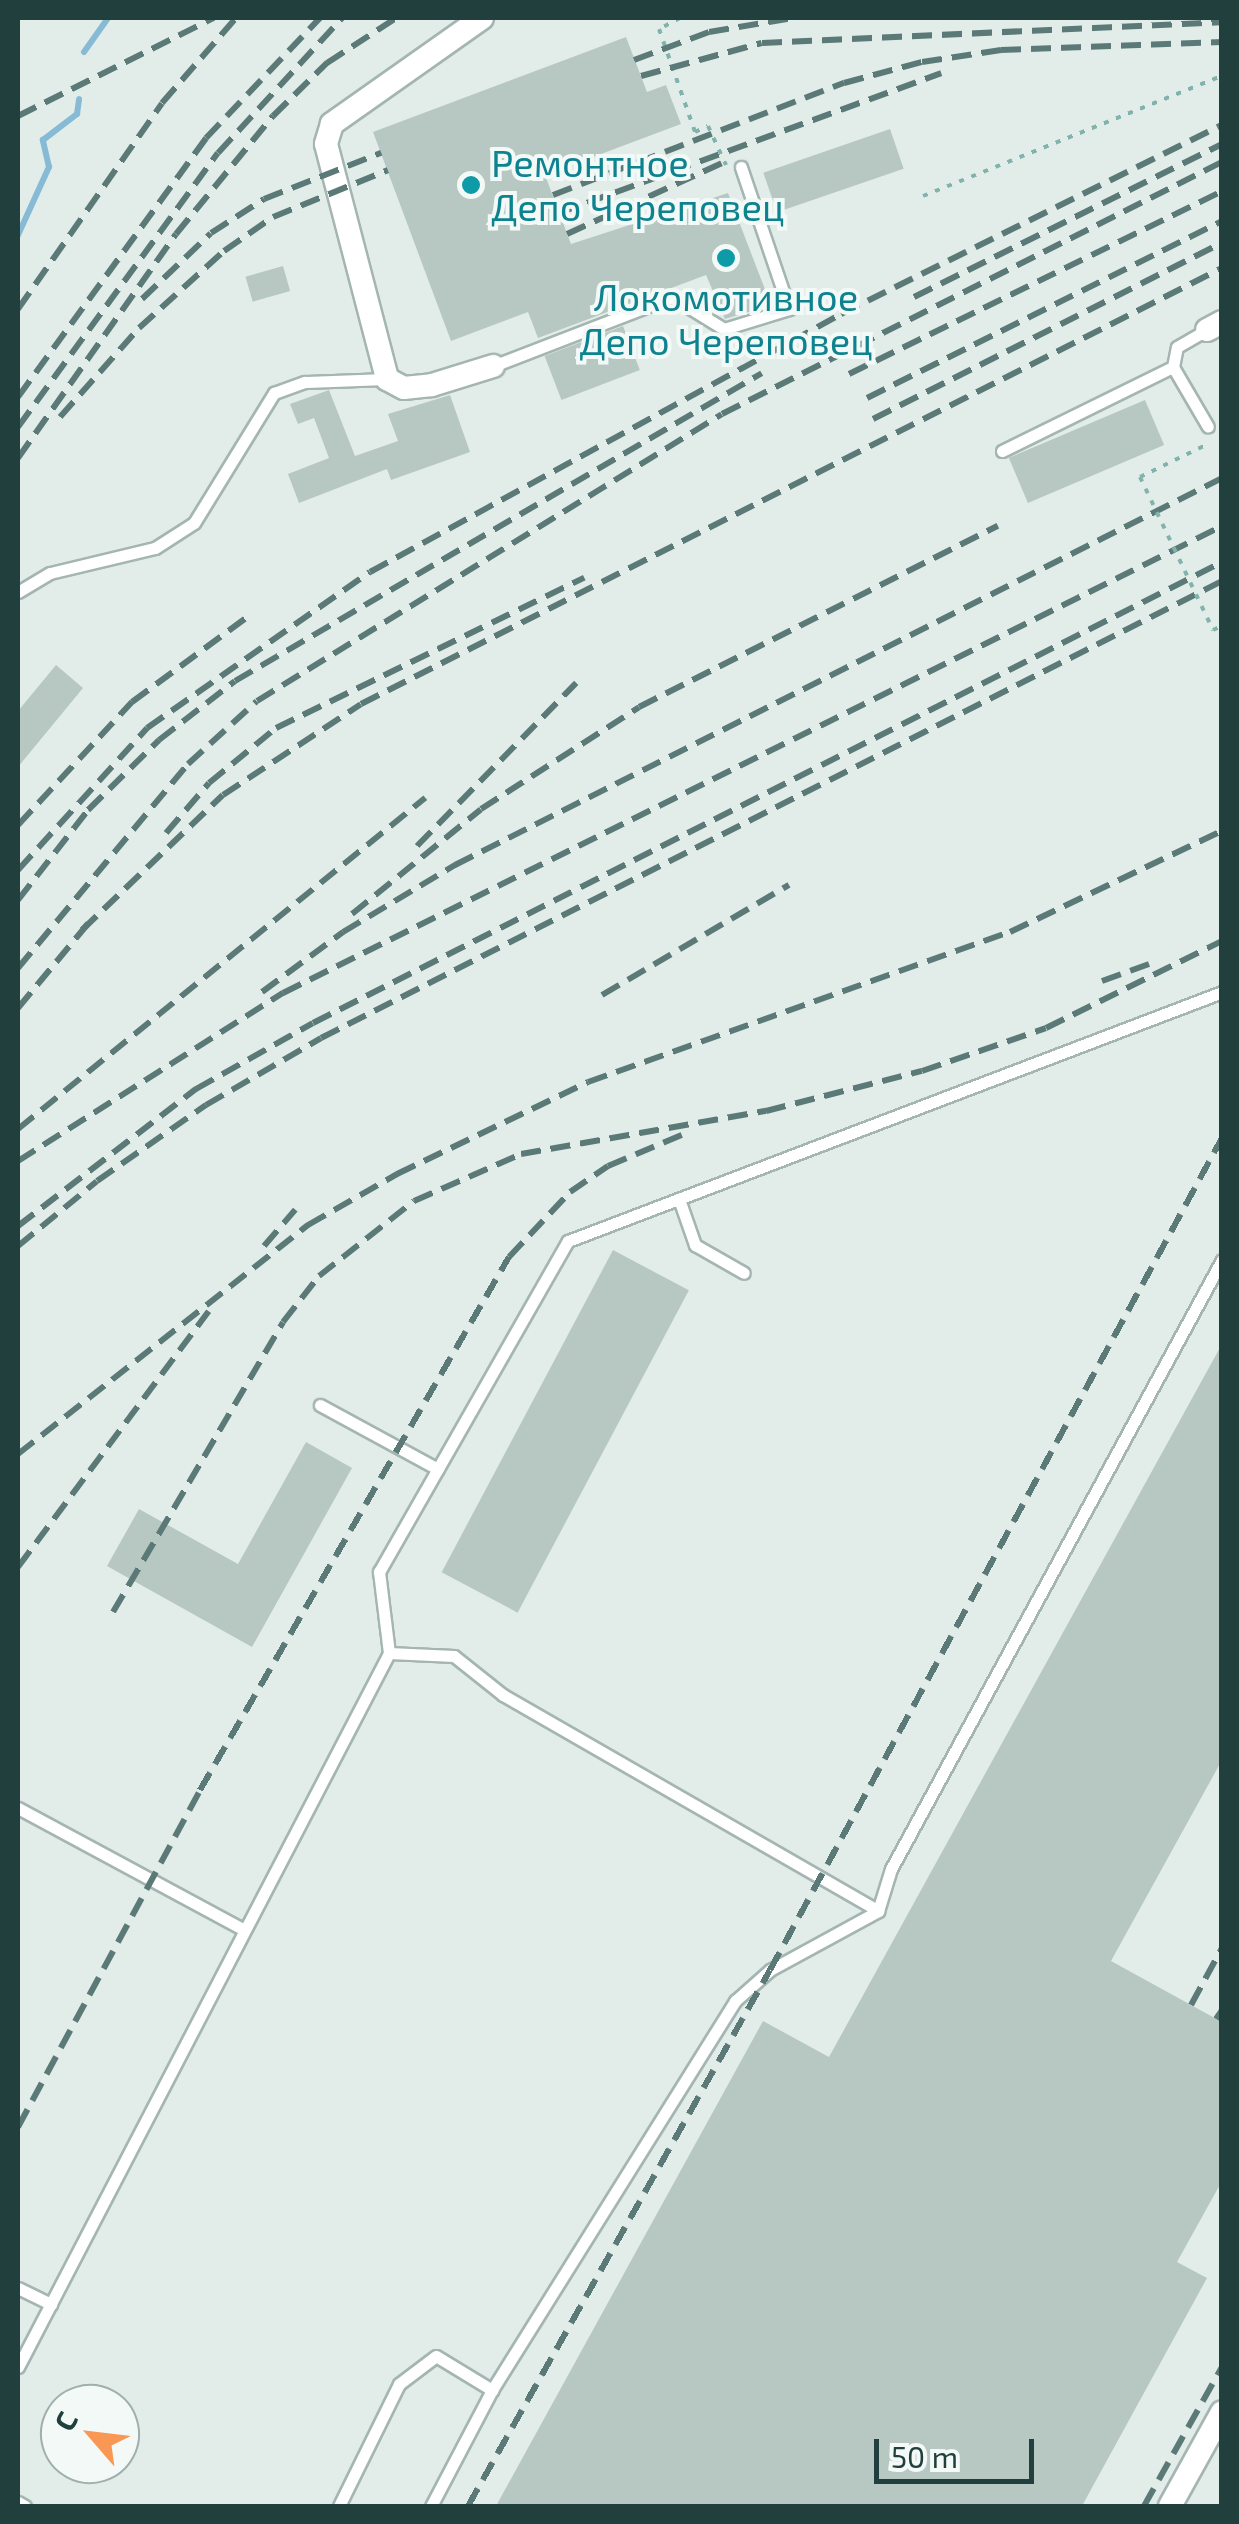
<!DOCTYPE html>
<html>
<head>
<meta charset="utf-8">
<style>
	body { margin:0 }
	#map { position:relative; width:1239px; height:2524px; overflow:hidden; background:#e2edea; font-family:"Exo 2",sans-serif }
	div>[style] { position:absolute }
	.stream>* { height:6px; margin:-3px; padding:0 3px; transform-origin:3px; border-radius:3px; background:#87bbd5 }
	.building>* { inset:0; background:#b7c8c3; transform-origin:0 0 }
	.path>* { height:4px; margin-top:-2px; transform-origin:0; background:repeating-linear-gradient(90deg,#81b2ab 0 5px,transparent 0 13px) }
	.roads { filter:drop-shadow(2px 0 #a4b5b2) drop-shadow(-2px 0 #a4b5b2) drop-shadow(0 2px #a4b5b2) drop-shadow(0 -2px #a4b5b2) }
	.service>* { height:11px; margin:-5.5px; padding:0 5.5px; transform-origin:5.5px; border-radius:5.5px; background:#fff }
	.minor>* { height:22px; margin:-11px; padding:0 11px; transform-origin:11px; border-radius:11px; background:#fff }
	.rail>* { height:6px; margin-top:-3px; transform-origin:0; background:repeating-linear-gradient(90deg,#5b7a77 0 20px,transparent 0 30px) }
	.path-bridge>* { height:4px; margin-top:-2px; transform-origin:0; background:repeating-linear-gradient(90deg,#81b2ab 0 5px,transparent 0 13px) }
	.dots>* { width:28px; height:28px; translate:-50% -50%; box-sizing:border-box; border:5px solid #f3f9f7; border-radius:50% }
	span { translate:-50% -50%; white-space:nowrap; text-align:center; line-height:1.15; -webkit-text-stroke:8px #f3f9f7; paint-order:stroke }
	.culture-label { font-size:38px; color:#0d838f }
	.left { translate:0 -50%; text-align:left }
	.frame { position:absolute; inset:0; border:20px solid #213f3c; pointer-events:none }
	.north { position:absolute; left:40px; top:2384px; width:100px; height:100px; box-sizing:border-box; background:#f3f9f7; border:2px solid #9fafac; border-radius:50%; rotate:298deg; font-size:28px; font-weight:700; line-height:40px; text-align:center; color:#213f3c }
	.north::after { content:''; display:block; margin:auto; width:35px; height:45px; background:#f89854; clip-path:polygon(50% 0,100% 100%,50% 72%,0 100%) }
	.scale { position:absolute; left:874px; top:2439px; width:160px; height:45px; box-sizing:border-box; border:5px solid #213f3c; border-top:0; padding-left:12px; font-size:30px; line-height:35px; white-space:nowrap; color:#213f3c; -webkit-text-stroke:8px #f3f9f7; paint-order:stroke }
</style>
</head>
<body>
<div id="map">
	<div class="stream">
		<i style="left:84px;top:52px;width:42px;rotate:-54.8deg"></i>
		<i style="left:18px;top:235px;width:75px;rotate:-65.5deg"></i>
		<i style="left:49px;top:167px;width:28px;rotate:-103deg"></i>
		<i style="left:43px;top:140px;width:43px;rotate:-37.4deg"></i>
		<i style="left:77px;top:114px;width:15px;rotate:-82deg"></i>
	</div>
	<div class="building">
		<i style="clip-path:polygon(626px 37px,647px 92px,666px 85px,681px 124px,545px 175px,571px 244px,728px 193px,771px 305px,725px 319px,706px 275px,538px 338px,528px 312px,451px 341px,373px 132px)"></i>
		<i style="left:890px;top:129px;width:42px;height:134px;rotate:71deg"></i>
		<i style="left:283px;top:266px;width:26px;height:39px;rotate:74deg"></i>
		<i style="left:623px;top:326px;width:47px;height:84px;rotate:69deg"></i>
		<i style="clip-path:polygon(329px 390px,355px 456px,398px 441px,388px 414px,450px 395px,470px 452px,391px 480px,387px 469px,299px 503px,288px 474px,329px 458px,314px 418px,298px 424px,290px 404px)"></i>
		<i style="left:1145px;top:400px;width:49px;height:148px;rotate:67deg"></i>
		<i style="clip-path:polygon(56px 665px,83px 688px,18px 767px,18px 711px)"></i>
		<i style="left:613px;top:1250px;width:86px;height:365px;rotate:28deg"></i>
		<i style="clip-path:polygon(1222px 1344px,1222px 1760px,1111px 1961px,1222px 2022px,1222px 2181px,1177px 2262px,1207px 2278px,1082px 2506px,496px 2506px,763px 2021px,829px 2057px)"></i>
		<i style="clip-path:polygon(306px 1442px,352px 1468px,252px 1647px,107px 1566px,139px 1509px,238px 1564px)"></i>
	</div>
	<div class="path">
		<i style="left:680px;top:18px;width:24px;rotate:152deg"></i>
		<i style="left:659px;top:29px;width:109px;rotate:70.7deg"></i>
		<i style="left:695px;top:132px;width:14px;rotate:-25deg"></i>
		<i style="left:708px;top:126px;width:43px;rotate:65.2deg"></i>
		<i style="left:923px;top:196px;width:322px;rotate:-21.9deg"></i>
		<i style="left:1140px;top:477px;width:76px;rotate:-25.9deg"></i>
		<i style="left:1213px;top:630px;width:10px;rotate:-24deg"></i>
	</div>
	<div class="roads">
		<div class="service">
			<i style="left:493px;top:366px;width:192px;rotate:-21.1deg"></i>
			<i style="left:672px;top:297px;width:61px;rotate:31.6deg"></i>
			<i style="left:724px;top:329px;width:68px;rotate:-17.1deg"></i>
			<i style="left:789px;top:309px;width:150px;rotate:-108.7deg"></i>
			<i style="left:1173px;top:367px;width:69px;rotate:59.7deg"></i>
			<i style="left:1002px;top:451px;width:191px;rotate:-26.2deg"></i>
			<i style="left:1173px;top:367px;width:20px;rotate:-79deg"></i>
			<i style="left:1177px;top:347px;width:34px;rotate:-30deg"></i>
			<i style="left:18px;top:592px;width:37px;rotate:-31deg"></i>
			<i style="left:50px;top:573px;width:108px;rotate:-13.4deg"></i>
			<i style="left:155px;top:548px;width:46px;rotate:-32.7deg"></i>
			<i style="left:194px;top:523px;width:153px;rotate:-58.4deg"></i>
			<i style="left:274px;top:393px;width:33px;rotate:-20deg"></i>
			<i style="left:305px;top:382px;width:82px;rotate:-2.1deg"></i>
			<i style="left:679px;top:1199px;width:49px;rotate:70.8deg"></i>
			<i style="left:695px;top:1245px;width:56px;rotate:29.7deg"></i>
			<i style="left:320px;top:1405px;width:134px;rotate:28.5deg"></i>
			<i style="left:389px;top:1653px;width:65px;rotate:2.6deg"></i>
			<i style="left:454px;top:1656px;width:63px;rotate:38.5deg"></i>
			<i style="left:503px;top:1695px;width:433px;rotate:29.9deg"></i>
			<i style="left:18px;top:1808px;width:253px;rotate:28.3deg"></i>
			<i style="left:18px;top:2288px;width:37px;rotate:26deg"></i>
			<i style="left:18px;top:2367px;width:805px;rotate:-62.54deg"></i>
			<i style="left:389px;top:1653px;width:82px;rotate:-97deg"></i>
			<i style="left:379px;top:1572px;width:381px;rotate:-60.3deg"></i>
			<i style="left:568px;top:1241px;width:700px;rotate:-20.84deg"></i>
			<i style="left:492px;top:2390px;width:459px;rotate:-58deg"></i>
			<i style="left:735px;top:2001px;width:47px;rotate:-41.5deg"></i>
			<i style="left:770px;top:1970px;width:123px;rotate:-28.6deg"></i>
			<i style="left:878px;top:1911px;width:44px;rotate:-72.8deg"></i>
			<i style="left:891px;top:1869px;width:693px;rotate:-61.48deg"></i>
			<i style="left:18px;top:2502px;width:8px;rotate:30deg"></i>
			<i style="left:339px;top:2506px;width:136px;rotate:-63.8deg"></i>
			<i style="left:399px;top:2384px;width:46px;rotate:-37.1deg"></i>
			<i style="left:436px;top:2356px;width:66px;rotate:31.3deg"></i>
			<i style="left:492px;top:2390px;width:131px;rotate:117.7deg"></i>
		</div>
		<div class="minor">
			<i style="left:482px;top:18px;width:184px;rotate:144.8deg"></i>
			<i style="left:332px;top:124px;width:21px;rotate:107deg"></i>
			<i style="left:326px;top:144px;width:243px;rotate:75.4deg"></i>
			<i style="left:387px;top:379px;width:19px;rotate:28deg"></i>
			<i style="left:404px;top:388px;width:28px;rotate:-6deg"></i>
			<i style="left:432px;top:385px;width:64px;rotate:-17.3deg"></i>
			<i style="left:1207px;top:330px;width:17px;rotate:-28deg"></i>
			<i style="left:1170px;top:2506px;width:107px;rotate:-61deg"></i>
		</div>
	</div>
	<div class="rail">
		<i style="left:634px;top:60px;width:80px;rotate:-20.5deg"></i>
		<i style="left:709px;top:32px;width:85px;rotate:-9.5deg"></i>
		<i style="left:641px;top:76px;width:125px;rotate:-15.3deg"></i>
		<i style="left:762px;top:43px;width:460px;rotate:-2.6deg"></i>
		<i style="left:18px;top:116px;width:219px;rotate:-26.6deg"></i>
		<i style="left:553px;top:195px;width:312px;rotate:-21.1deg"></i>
		<i style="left:844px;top:83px;width:81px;rotate:-15.1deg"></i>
		<i style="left:922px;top:62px;width:80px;rotate:-8.6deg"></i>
		<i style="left:1001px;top:50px;width:221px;rotate:-2.1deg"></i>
		<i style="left:559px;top:213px;width:407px;rotate:-20.1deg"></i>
		<i style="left:567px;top:234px;width:170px;rotate:-24.6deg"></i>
		<i style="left:914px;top:297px;width:344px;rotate:-26.4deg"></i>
		<i style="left:142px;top:299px;width:95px;rotate:-43.7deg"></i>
		<i style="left:211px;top:233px;width:63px;rotate:-32.7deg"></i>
		<i style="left:264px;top:199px;width:126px;rotate:-21.5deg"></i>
		<i style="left:18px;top:309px;width:251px;rotate:-55deg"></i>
		<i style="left:162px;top:103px;width:113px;rotate:-49deg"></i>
		<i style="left:849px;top:374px;width:415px;rotate:-26.1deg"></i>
		<i style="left:18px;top:397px;width:320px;rotate:-54deg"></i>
		<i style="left:206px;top:138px;width:166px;rotate:-46.5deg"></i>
		<i style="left:867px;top:398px;width:397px;rotate:-26.5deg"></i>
		<i style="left:60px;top:417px;width:119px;rotate:-48.4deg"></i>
		<i style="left:139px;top:328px;width:115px;rotate:-42.2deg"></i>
		<i style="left:224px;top:251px;width:60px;rotate:-34.8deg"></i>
		<i style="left:273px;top:217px;width:124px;rotate:-22.2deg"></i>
		<i style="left:873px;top:419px;width:391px;rotate:-26.8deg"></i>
		<i style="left:18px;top:427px;width:339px;rotate:-53.9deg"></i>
		<i style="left:218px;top:153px;width:183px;rotate:-47.4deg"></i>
		<i style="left:18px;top:458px;width:274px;rotate:-54.8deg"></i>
		<i style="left:176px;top:234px;width:153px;rotate:-50.6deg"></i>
		<i style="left:273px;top:116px;width:76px;rotate:-44.5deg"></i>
		<i style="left:327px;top:63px;width:82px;rotate:-33.1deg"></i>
		<i style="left:18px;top:825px;width:168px;rotate:-47.2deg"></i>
		<i style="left:132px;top:702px;width:147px;rotate:-36.4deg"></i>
		<i style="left:166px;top:833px;width:66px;rotate:-49.3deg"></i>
		<i style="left:209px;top:783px;width:87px;rotate:-39.4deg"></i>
		<i style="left:276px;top:728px;width:343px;rotate:-26deg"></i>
		<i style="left:417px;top:846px;width:228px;rotate:-45.7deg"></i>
		<i style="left:18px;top:870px;width:192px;rotate:-47.7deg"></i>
		<i style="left:147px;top:728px;width:272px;rotate:-35deg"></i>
		<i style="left:370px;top:572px;width:537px;rotate:-28.71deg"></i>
		<i style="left:841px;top:314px;width:425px;rotate:-26.4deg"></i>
		<i style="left:18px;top:900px;width:114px;rotate:-52.1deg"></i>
		<i style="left:88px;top:810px;width:100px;rotate:-44.6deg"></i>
		<i style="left:159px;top:740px;width:96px;rotate:-37.8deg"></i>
		<i style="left:235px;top:681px;width:610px;rotate:-30.3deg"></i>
		<i style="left:352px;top:914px;width:166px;rotate:-39.1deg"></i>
		<i style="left:481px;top:809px;width:188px;rotate:-32.8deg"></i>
		<i style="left:639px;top:707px;width:402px;rotate:-26.8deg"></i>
		<i style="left:82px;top:930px;width:195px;rotate:-43.8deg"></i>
		<i style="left:223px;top:795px;width:165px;rotate:-33.4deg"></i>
		<i style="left:361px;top:704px;width:965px;rotate:-26.86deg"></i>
		<i style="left:18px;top:968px;width:266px;rotate:-50.2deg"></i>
		<i style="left:188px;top:764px;width:93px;rotate:-42.4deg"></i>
		<i style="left:257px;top:701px;width:546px;rotate:-31.68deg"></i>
		<i style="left:722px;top:414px;width:560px;rotate:-26.75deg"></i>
		<i style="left:1102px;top:981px;width:50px;rotate:-19.9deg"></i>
		<i style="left:262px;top:992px;width:101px;rotate:-36.5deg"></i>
		<i style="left:343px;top:932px;width:131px;rotate:-30.9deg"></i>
		<i style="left:455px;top:865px;width:859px;rotate:-26.77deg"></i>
		<i style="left:602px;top:995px;width:217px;rotate:-30.5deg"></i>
		<i style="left:18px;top:1008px;width:114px;rotate:-50.3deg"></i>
		<i style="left:18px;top:1129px;width:525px;rotate:-39.12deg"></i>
		<i style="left:18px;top:1161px;width:314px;rotate:-32.4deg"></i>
		<i style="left:283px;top:993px;width:1049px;rotate:-26.44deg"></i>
		<i style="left:18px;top:1226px;width:225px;rotate:-37.6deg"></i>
		<i style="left:196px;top:1089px;width:134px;rotate:-29.4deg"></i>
		<i style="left:313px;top:1023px;width:1019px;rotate:-26.89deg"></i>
		<i style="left:18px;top:1246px;width:102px;rotate:-39.4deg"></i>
		<i style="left:97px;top:1181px;width:133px;rotate:-34.9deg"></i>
		<i style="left:206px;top:1105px;width:133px;rotate:-30.2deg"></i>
		<i style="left:321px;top:1038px;width:1010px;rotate:-26.89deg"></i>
		<i style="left:264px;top:1246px;width:48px;rotate:-49.3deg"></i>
		<i style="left:18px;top:1454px;width:370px;rotate:-38.3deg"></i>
		<i style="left:308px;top:1225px;width:103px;rotate:-29.8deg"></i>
		<i style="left:397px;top:1174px;width:212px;rotate:-25.7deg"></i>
		<i style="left:588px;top:1082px;width:448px;rotate:-19.6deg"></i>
		<i style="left:1010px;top:932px;width:235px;rotate:-25.5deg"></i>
		<i style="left:18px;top:1567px;width:319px;rotate:-53.3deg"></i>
		<i style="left:113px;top:1612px;width:336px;rotate:-59.6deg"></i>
		<i style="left:283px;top:1322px;width:58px;rotate:-52deg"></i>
		<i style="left:319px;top:1276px;width:121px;rotate:-38.3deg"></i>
		<i style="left:414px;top:1201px;width:117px;rotate:-23.7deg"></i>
		<i style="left:521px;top:1154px;width:249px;rotate:-10deg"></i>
		<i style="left:766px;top:1111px;width:161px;rotate:-14.4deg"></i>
		<i style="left:922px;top:1071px;width:131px;rotate:-19.1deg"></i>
		<i style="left:1046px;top:1028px;width:196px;rotate:-26.3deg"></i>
		<i style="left:1191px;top:2005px;width:65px;rotate:-61.5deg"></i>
		<i style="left:1216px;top:2019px;width:11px;rotate:-56deg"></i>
		<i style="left:18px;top:2127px;width:383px;rotate:-61.6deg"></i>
		<i style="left:200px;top:1790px;width:616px;rotate:-59.9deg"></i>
		<i style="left:509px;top:1257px;width:89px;rotate:-46.8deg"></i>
		<i style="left:570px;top:1192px;width:46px;rotate:-34.4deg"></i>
		<i style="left:608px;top:1166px;width:85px;rotate:-22.9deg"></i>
		<i style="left:468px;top:2506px;width:615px;rotate:-60.6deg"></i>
		<i style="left:770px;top:1970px;width:947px;rotate:-61.49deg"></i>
		<i style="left:1144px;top:2506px;width:159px;rotate:-60.7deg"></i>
	</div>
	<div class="path-bridge">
		<i style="left:1140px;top:477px;width:170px;rotate:64.5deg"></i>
	</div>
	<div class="dots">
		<i style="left:471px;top:185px;background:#0f9aa8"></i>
		<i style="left:726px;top:258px;background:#0f9aa8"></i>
	</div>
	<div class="culture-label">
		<span class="left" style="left:491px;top:185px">Ремонтное<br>Депо Череповец</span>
		<span style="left:726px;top:319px">Локомотивное<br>Депо Череповец</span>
	</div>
	<div class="frame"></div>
	<div class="north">С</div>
	<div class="scale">50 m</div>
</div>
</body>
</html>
